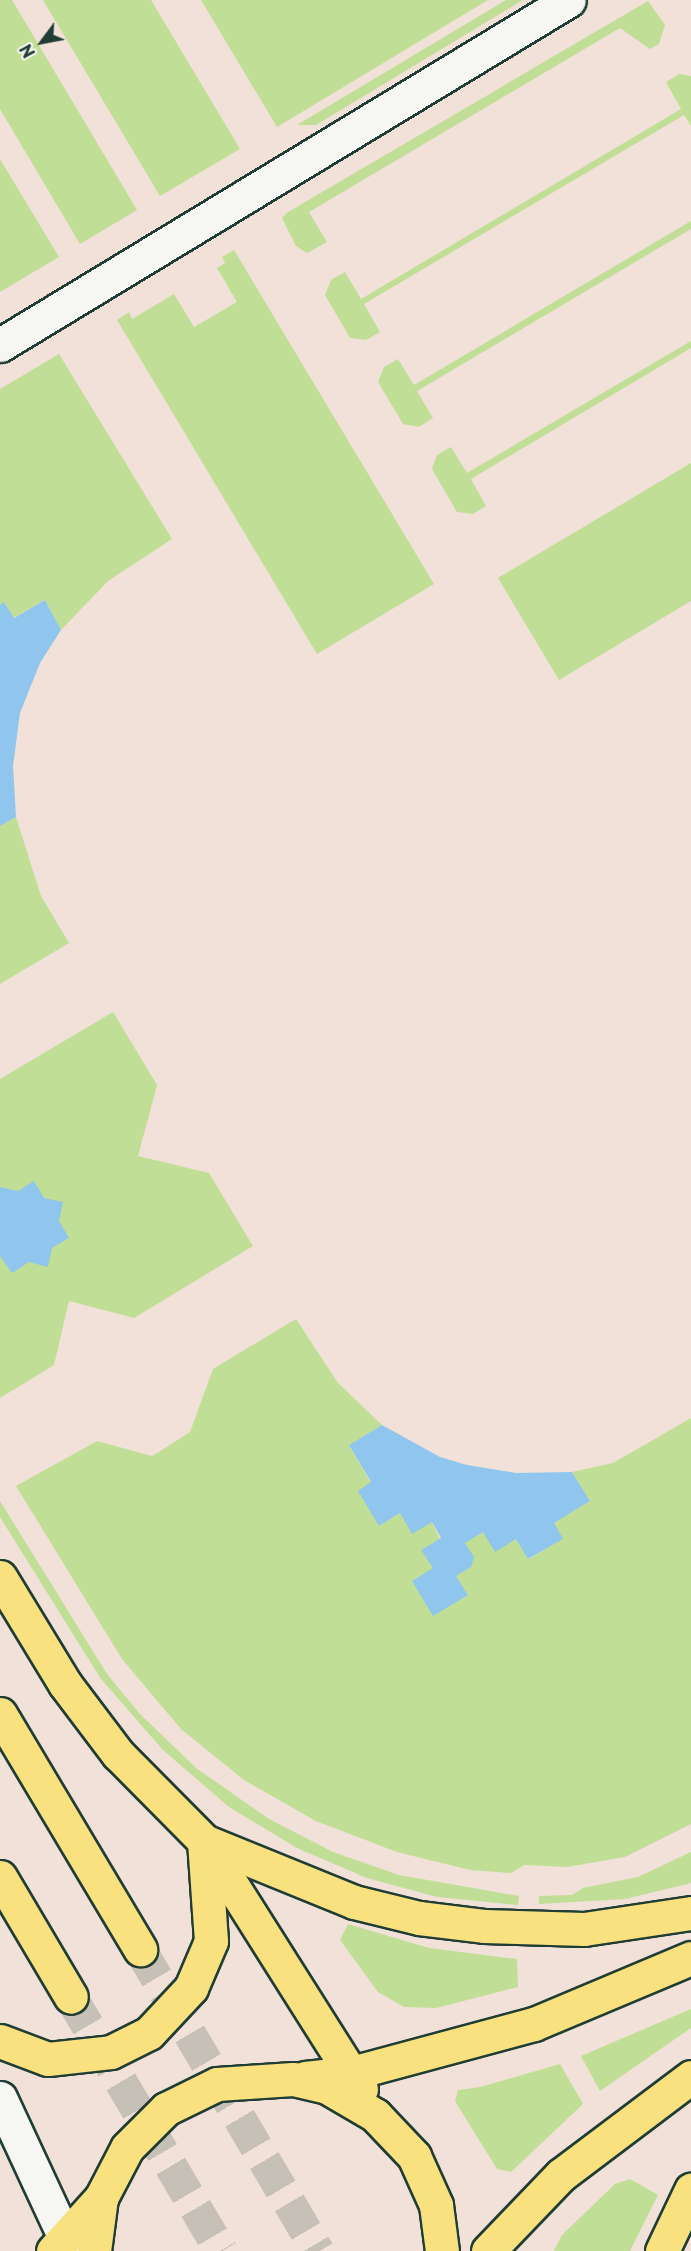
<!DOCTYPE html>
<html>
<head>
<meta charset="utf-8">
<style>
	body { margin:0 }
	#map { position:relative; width:691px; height:2251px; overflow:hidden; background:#f1e1d8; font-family:"Playpen Sans",sans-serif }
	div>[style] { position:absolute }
	.green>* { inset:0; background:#c0de95 }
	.water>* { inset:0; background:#90c5ee }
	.primary-tunnel>* { height:33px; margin-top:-16.5px; transform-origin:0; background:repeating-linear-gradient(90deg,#c7c0b7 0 33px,transparent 0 49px) }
	.roads { filter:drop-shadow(2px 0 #1f3d34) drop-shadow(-2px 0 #1f3d34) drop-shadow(0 2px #1f3d34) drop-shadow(0 -2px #1f3d34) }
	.minor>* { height:33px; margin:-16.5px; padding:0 16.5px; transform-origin:16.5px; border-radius:16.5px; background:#f6f6f2 }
	.primary>* { height:33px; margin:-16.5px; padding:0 16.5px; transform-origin:16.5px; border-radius:16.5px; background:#fae180 }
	span { translate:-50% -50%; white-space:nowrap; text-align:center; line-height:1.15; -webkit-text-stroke:4.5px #f6f6f2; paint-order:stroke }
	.north { position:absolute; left:12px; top:12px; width:60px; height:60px; -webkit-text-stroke:4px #f6f6f2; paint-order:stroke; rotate:238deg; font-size:16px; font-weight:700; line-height:24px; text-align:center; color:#1f3d34 }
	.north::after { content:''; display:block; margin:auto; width:21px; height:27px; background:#1f3d34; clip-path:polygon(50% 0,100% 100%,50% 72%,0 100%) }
</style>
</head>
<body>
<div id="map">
	<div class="green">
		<i style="clip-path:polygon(0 0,12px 0,137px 210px,80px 244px,0 109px)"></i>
		<i style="clip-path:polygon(43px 0,151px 0,240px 149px,160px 196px)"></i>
		<i style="clip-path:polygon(201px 0,488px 0,277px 127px)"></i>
		<i style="clip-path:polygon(506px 0,523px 0,316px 125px,297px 125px)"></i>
		<i style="clip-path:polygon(648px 1px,665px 25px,659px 44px,650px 49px,620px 28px,309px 212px,327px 242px,307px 253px,296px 246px,282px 218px,288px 212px)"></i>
		<i style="clip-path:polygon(679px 74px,691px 76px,691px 126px,684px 115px,364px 304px,380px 332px,366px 340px,350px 338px,325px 295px,331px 280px,345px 272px,361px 299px,681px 109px,666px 82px)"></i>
		<i style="clip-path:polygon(0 159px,59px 257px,0 292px)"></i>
		<i style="clip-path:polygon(691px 221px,691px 229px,417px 391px,433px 418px,419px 427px,403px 424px,378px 382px,384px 367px,398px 359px,414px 385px)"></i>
		<i style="clip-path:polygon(234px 250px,434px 584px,317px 654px,117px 320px,129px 312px,132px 319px,174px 294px,194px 327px,237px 302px,217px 268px,225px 263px,222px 257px)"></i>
		<i style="clip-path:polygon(691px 341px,691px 348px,471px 479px,486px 506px,473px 514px,457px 512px,432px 469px,437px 455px,451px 447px,467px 473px)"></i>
		<i style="clip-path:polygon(59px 354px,172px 539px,108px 581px,61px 630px,45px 600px,13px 618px,5px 603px,0 605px,0 389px)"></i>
		<i style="clip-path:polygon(691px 463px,691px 601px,559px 680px,498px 578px)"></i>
		<i style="clip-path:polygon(16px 817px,41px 896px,69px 943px,0 984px,0 826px)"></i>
		<i style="clip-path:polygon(113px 1012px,157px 1085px,138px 1156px,209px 1173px,253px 1246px,134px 1318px,69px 1301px,54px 1365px,0 1398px,0 1079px)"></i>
		<i style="clip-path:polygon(296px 1319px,338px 1383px,382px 1425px,349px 1445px,371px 1483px,379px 1526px,400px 1513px,432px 1522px,456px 1575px,471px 1567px,465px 1543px,483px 1532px,516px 1539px,529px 1559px,562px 1539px,553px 1523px,590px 1501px,572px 1472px,613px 1463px,691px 1418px,691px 1824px,625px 1857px,567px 1867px,524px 1865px,511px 1873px,470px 1870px,397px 1852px,316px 1821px,244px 1780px,181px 1729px,122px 1659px,16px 1486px,97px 1441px,152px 1456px,159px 1452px,190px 1432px,213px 1369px)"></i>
		<i style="clip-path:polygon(0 1501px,107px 1674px,139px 1713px,196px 1768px,269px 1819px,333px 1852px,399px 1875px,519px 1896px,518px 1905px,437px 1897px,367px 1878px,297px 1848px,229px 1807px,163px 1750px,101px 1679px,0 1517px)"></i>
		<i style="clip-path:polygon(691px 1852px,691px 1883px,625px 1899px,539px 1904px,539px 1896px,572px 1895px,583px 1888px,638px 1877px)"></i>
		<i style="clip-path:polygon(348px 1924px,429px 1948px,517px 1959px,518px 1987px,436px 2008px,404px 2007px,378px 1992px,340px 1940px)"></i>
		<i style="clip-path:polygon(691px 2009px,691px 2028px,600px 2091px,581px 2056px)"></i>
		<i style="clip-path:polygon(560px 2064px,583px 2104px,511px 2172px,497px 2169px,455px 2101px,458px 2090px,480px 2087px)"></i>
		<i style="clip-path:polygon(630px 2179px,658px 2195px,630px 2251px,554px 2251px,562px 2235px,615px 2184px)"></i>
	</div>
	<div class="water">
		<i style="clip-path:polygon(45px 600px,61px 630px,40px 663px,20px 713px,13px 766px,16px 817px,0 826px,0 605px,4px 602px,14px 618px)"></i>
		<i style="clip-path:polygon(34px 1181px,44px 1198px,63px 1202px,59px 1221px,69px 1238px,52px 1248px,48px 1267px,29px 1262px,12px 1273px,0 1256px,0 1187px,18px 1191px)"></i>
		<i style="clip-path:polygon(382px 1425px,440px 1457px,467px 1465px,516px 1473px,572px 1472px,590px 1501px,554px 1523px,563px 1539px,528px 1559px,516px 1539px,495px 1552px,483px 1532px,465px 1543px,474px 1557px,471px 1567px,456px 1576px,468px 1595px,433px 1616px,412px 1581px,433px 1568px,421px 1550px,441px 1538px,432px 1522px,412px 1534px,400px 1513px,379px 1526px,358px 1491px,371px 1482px,349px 1445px)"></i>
	</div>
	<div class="primary-tunnel">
		<i style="left:140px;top:1949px;width:351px;rotate:59.5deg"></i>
		<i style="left:71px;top:1997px;width:295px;rotate:59.4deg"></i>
	</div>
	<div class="roads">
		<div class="minor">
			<i style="left:0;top:345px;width:665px;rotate:-31.23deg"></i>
			<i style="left:0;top:2098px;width:169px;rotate:65.1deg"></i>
		</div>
		<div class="primary">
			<i style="left:0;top:1577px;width:125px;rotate:58.7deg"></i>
			<i style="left:65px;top:1684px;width:88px;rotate:52.9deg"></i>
			<i style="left:118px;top:1754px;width:122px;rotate:45.3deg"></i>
			<i style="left:204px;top:1841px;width:162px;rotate:22.1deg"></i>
			<i style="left:354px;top:1902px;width:67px;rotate:13.8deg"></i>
			<i style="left:419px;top:1918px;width:65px;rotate:7deg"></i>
			<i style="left:484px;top:1926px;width:100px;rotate:1.7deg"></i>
			<i style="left:584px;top:1929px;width:108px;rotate:-8.5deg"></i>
			<i style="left:0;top:1714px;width:274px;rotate:59.2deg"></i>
			<i style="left:206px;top:1844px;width:290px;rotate:57.7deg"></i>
			<i style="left:0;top:1877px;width:139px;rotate:59.4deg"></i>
			<i style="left:0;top:2041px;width:51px;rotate:20.6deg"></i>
			<i style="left:48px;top:2059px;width:63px;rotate:-6.3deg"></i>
			<i style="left:111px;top:2052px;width:42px;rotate:-26.6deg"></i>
			<i style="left:149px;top:2033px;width:62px;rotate:-47deg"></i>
			<i style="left:191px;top:1988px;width:51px;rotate:-66.9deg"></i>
			<i style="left:211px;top:1941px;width:100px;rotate:-94deg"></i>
			<i style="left:305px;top:2078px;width:47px;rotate:-6.1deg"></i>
			<i style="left:352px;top:2073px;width:188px;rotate:-15.1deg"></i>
			<i style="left:534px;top:2024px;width:170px;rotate:-22.8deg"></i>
			<i style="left:53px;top:2251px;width:72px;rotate:-47.8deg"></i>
			<i style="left:94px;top:2251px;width:53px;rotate:-82.5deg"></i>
			<i style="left:101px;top:2198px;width:56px;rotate:-62.5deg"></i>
			<i style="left:127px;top:2148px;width:55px;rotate:-45deg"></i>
			<i style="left:166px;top:2109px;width:57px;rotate:-26.1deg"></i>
			<i style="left:217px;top:2084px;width:76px;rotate:-3.8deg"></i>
			<i style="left:293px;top:2079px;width:35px;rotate:13deg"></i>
			<i style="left:327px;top:2087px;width:56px;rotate:30.3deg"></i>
			<i style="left:375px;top:2115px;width:57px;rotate:46.4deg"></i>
			<i style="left:414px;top:2156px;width:54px;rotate:65.8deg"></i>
			<i style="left:436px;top:2205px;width:46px;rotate:82.6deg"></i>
			<i style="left:488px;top:2251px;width:105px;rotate:-46.2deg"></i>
			<i style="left:561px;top:2175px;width:163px;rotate:-37deg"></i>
			<i style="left:662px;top:2251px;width:68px;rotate:-64.6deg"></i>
		</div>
	</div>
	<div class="north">N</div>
</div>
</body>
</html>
